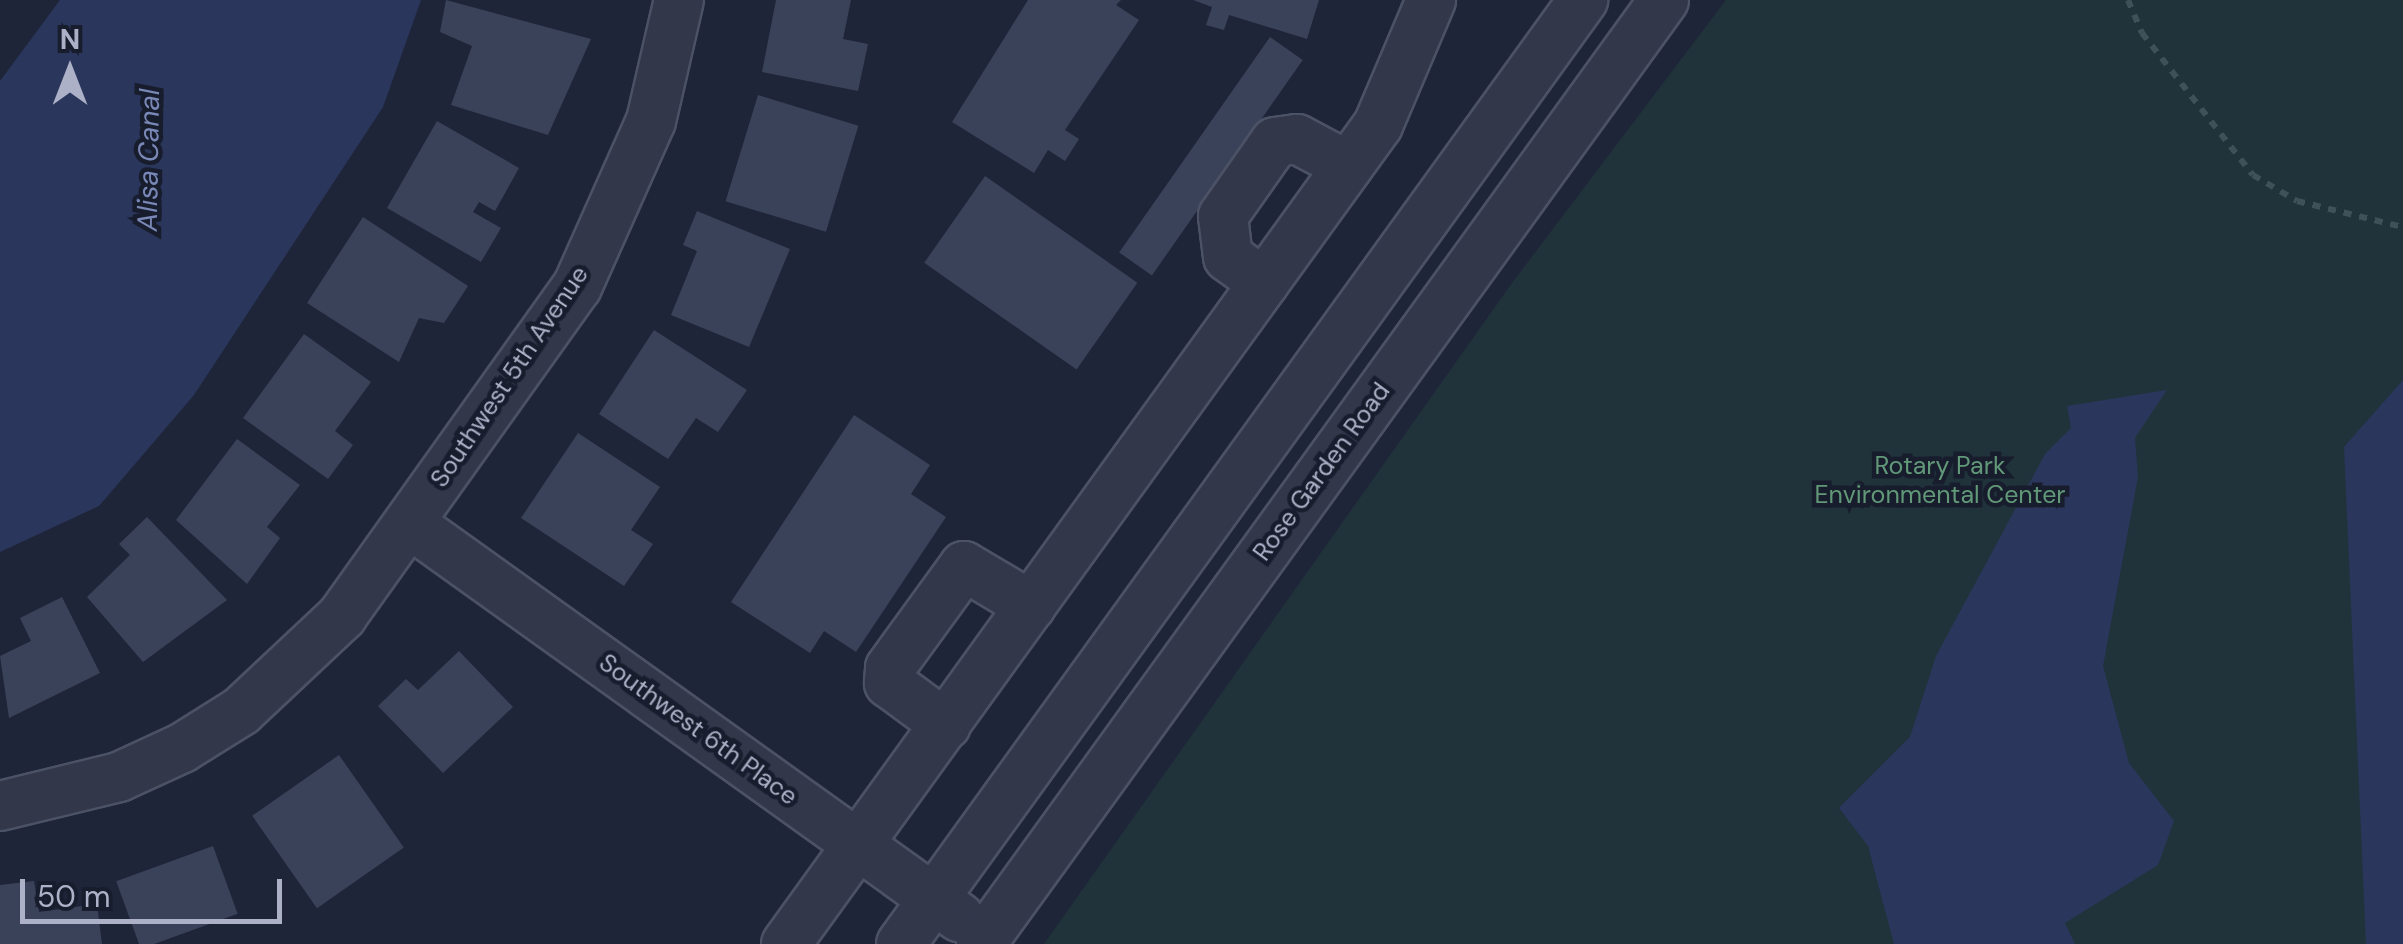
<!DOCTYPE html>
<html>
<head>
<meta charset="utf-8">
<style>
	body { margin:0 }
	#map { position:relative; width:2403px; height:944px; overflow:hidden; background:#1e2539; font-family:"DM Sans",sans-serif }
	div>[style] { position:absolute }
	.green>* { inset:0; background:#20333a }
	.water>* { inset:0; background:#2b365c }
	.building>* { inset:0; background:#3a425a; transform-origin:0 0 }
	.path>* { height:6px; margin-top:-3px; transform-origin:0; background:repeating-linear-gradient(90deg,#3e5058 0 8px,transparent 0 16px) }
	.roads { filter:drop-shadow(2px 0 #4c5265) drop-shadow(-2px 0 #4c5265) drop-shadow(0 2px #4c5265) drop-shadow(0 -2px #4c5265) }
	.minor>* { height:48px; margin:-24px; padding:0 24px; transform-origin:24px; border-radius:24px; background:#32374a }
	span { translate:-50% -50%; white-space:nowrap; text-align:center; line-height:1.15; -webkit-text-stroke:9px #181d2e; paint-order:stroke }
	.street-label { font-size:25px; color:#acb1c7 }
	.park-label { font-size:25px; color:#619978 }
	.water-label { font-size:28px; color:#7988b7; font-style:italic }
	.north { position:absolute; left:20px; top:20px; width:100px; height:100px; -webkit-text-stroke:8px #181d2e; paint-order:stroke; rotate:0deg; font-size:28px; font-weight:700; line-height:40px; text-align:center; color:#acb1c7 }
	.north::after { content:''; display:block; margin:auto; width:35px; height:45px; background:#acb1c7; clip-path:polygon(50% 0,100% 100%,50% 72%,0 100%) }
	.scale { position:absolute; left:20px; top:879px; width:262px; height:45px; box-sizing:border-box; border:5px solid #acb1c7; border-top:0; padding-left:12px; font-size:30px; line-height:35px; white-space:nowrap; color:#acb1c7; -webkit-text-stroke:8px #181d2e; paint-order:stroke }
</style>
</head>
<body>
<div id="map">
	<div class="green">
		<i style="clip-path:polygon(1726px 0,2403px 0,2403px 944px,1044px 944px,1512px 283px)"></i>
	</div>
	<div class="water">
		<i style="clip-path:polygon(60px 0,421px 0,383px 107px,194px 395px,99px 506px,0 552px,0 81px)"></i>
		<i style="clip-path:polygon(2403px 380px,2403px 944px,2366px 944px,2344px 447px)"></i>
		<i style="clip-path:polygon(2167px 390px,2135px 438px,2138px 477px,2103px 666px,2129px 763px,2174px 821px,2158px 865px,2065px 923px,2075px 944px,1894px 944px,1868px 846px,1839px 808px,1910px 737px,1936px 656px,2045px 454px,2071px 428px,2067px 406px)"></i>
	</div>
	<div class="building">
		<i style="clip-path:polygon(446px 0,591px 39px,548px 135px,451px 105px,472px 46px,440px 32px)"></i>
		<i style="clip-path:polygon(776px 0,851px 0,843px 39px,868px 44px,858px 91px,762px 72px)"></i>
		<i style="clip-path:polygon(1028px 0,1121px 0,1116px 5px,1139px 20px,1065px 130px,1079px 139px,1065px 161px,1048px 150px,1034px 173px,952px 122px)"></i>
		<i style="clip-path:polygon(1193px 0,1319px 0,1307px 39px,1229px 15px,1224px 30px,1206px 25px,1212px 7px)"></i>
		<i style="left:1270px;top:37px;width:40px;height:263px;rotate:35deg"></i>
		<i style="left:758px;top:95px;width:105px;height:111px;rotate:17deg"></i>
		<i style="clip-path:polygon(437px 121px,519px 168px,495px 211px,479px 202px,473px 212px,501px 228px,481px 262px,387px 208px)"></i>
		<i style="left:985px;top:176px;width:186px;height:106px;rotate:35deg"></i>
		<i style="clip-path:polygon(697px 211px,790px 249px,749px 347px,671px 315px,697px 251px,683px 245px)"></i>
		<i style="clip-path:polygon(363px 217px,468px 286px,444px 323px,419px 318px,399px 362px,307px 303px)"></i>
		<i style="clip-path:polygon(654px 330px,747px 390px,718px 432px,696px 418px,668px 459px,599px 414px)"></i>
		<i style="clip-path:polygon(304px 334px,371px 382px,335px 431px,353px 445px,328px 479px,243px 418px)"></i>
		<i style="clip-path:polygon(854px 415px,930px 465px,911px 494px,946px 517px,856px 652px,824px 631px,810px 653px,731px 602px)"></i>
		<i style="clip-path:polygon(578px 433px,660px 487px,631px 530px,653px 544px,624px 586px,521px 518px)"></i>
		<i style="clip-path:polygon(237px 439px,300px 485px,267px 527px,280px 538px,247px 584px,176px 520px)"></i>
		<i style="clip-path:polygon(147px 517px,227px 600px,143px 662px,87px 597px,130px 555px,119px 544px)"></i>
		<i style="clip-path:polygon(62px 597px,100px 673px,9px 718px,0 656px,31px 641px,20px 618px)"></i>
		<i style="clip-path:polygon(459px 651px,513px 707px,443px 773px,378px 706px,406px 679px,418px 690px)"></i>
		<i style="left:339px;top:755px;width:113px;height:106px;rotate:55deg"></i>
		<i style="left:213px;top:846px;width:72px;height:103px;rotate:70deg"></i>
		<i style="clip-path:polygon(34px 881px,39px 912px,97px 904px,102px 944px,0 944px,0 885px)"></i>
	</div>
	<div class="path">
		<i style="left:2128px;top:0;width:36px;rotate:67deg"></i>
		<i style="left:2142px;top:33px;width:180px;rotate:52deg"></i>
		<i style="left:2253px;top:175px;width:51px;rotate:30.6deg"></i>
		<i style="left:2297px;top:201px;width:109px;rotate:13.8deg"></i>
	</div>
	<div class="roads">
		<div class="minor">
			<i style="left:1264px;top:283px;width:44px;rotate:-144.2deg"></i>
			<i style="left:1228px;top:257px;width:41px;rotate:-97deg"></i>
			<i style="left:1223px;top:216px;width:90px;rotate:-54.9deg"></i>
			<i style="left:1275px;top:142px;width:22px;rotate:-8deg"></i>
			<i style="left:1297px;top:139px;width:58px;rotate:27.9deg"></i>
			<i style="left:409px;top:523px;width:677px;rotate:35.62deg"></i>
			<i style="left:946px;top:725px;width:71px;rotate:-143.6deg"></i>
			<i style="left:889px;top:683px;width:15px;rotate:-86deg"></i>
			<i style="left:890px;top:668px;width:126px;rotate:-54deg"></i>
			<i style="left:964px;top:566px;width:78px;rotate:30.8deg"></i>
			<i style="left:0;top:806px;width:122px;rotate:-13.7deg"></i>
			<i style="left:119px;top:777px;width:69px;rotate:-24.7deg"></i>
			<i style="left:182px;top:748px;width:70px;rotate:-32.1deg"></i>
			<i style="left:241px;top:711px;width:139px;rotate:-43.2deg"></i>
			<i style="left:342px;top:616px;width:404px;rotate:-54.5deg"></i>
			<i style="left:577px;top:287px;width:182px;rotate:-66deg"></i>
			<i style="left:651px;top:121px;width:124px;rotate:-77deg"></i>
			<i style="left:786px;top:944px;width:1011px;rotate:-54.14deg"></i>
			<i style="left:1378px;top:125px;width:136px;rotate:-67deg"></i>
			<i style="left:901px;top:944px;width:1165px;rotate:-54.15deg"></i>
			<i style="left:981px;top:944px;width:1165px;rotate:-54.11deg"></i>
		</div>
	</div>
	<div class="street-label">
		<span style="left:510px;top:377px;rotate:-56deg">Southwest 5th Avenue</span>
		<span style="left:1322px;top:472px;rotate:-54deg">Rose Garden Road</span>
		<span style="left:698px;top:730px;rotate:36deg">Southwest 6th Place</span>
	</div>
	<div class="park-label">
		<span style="left:1940px;top:481px">Rotary Park<br>Environmental Center</span>
	</div>
	<div class="water-label">
		<span style="left:149px;top:160px;rotate:-89deg">Alisa Canal</span>
	</div>
	<div class="north">N</div>
	<div class="scale">50 m</div>
</div>
</body>
</html>
